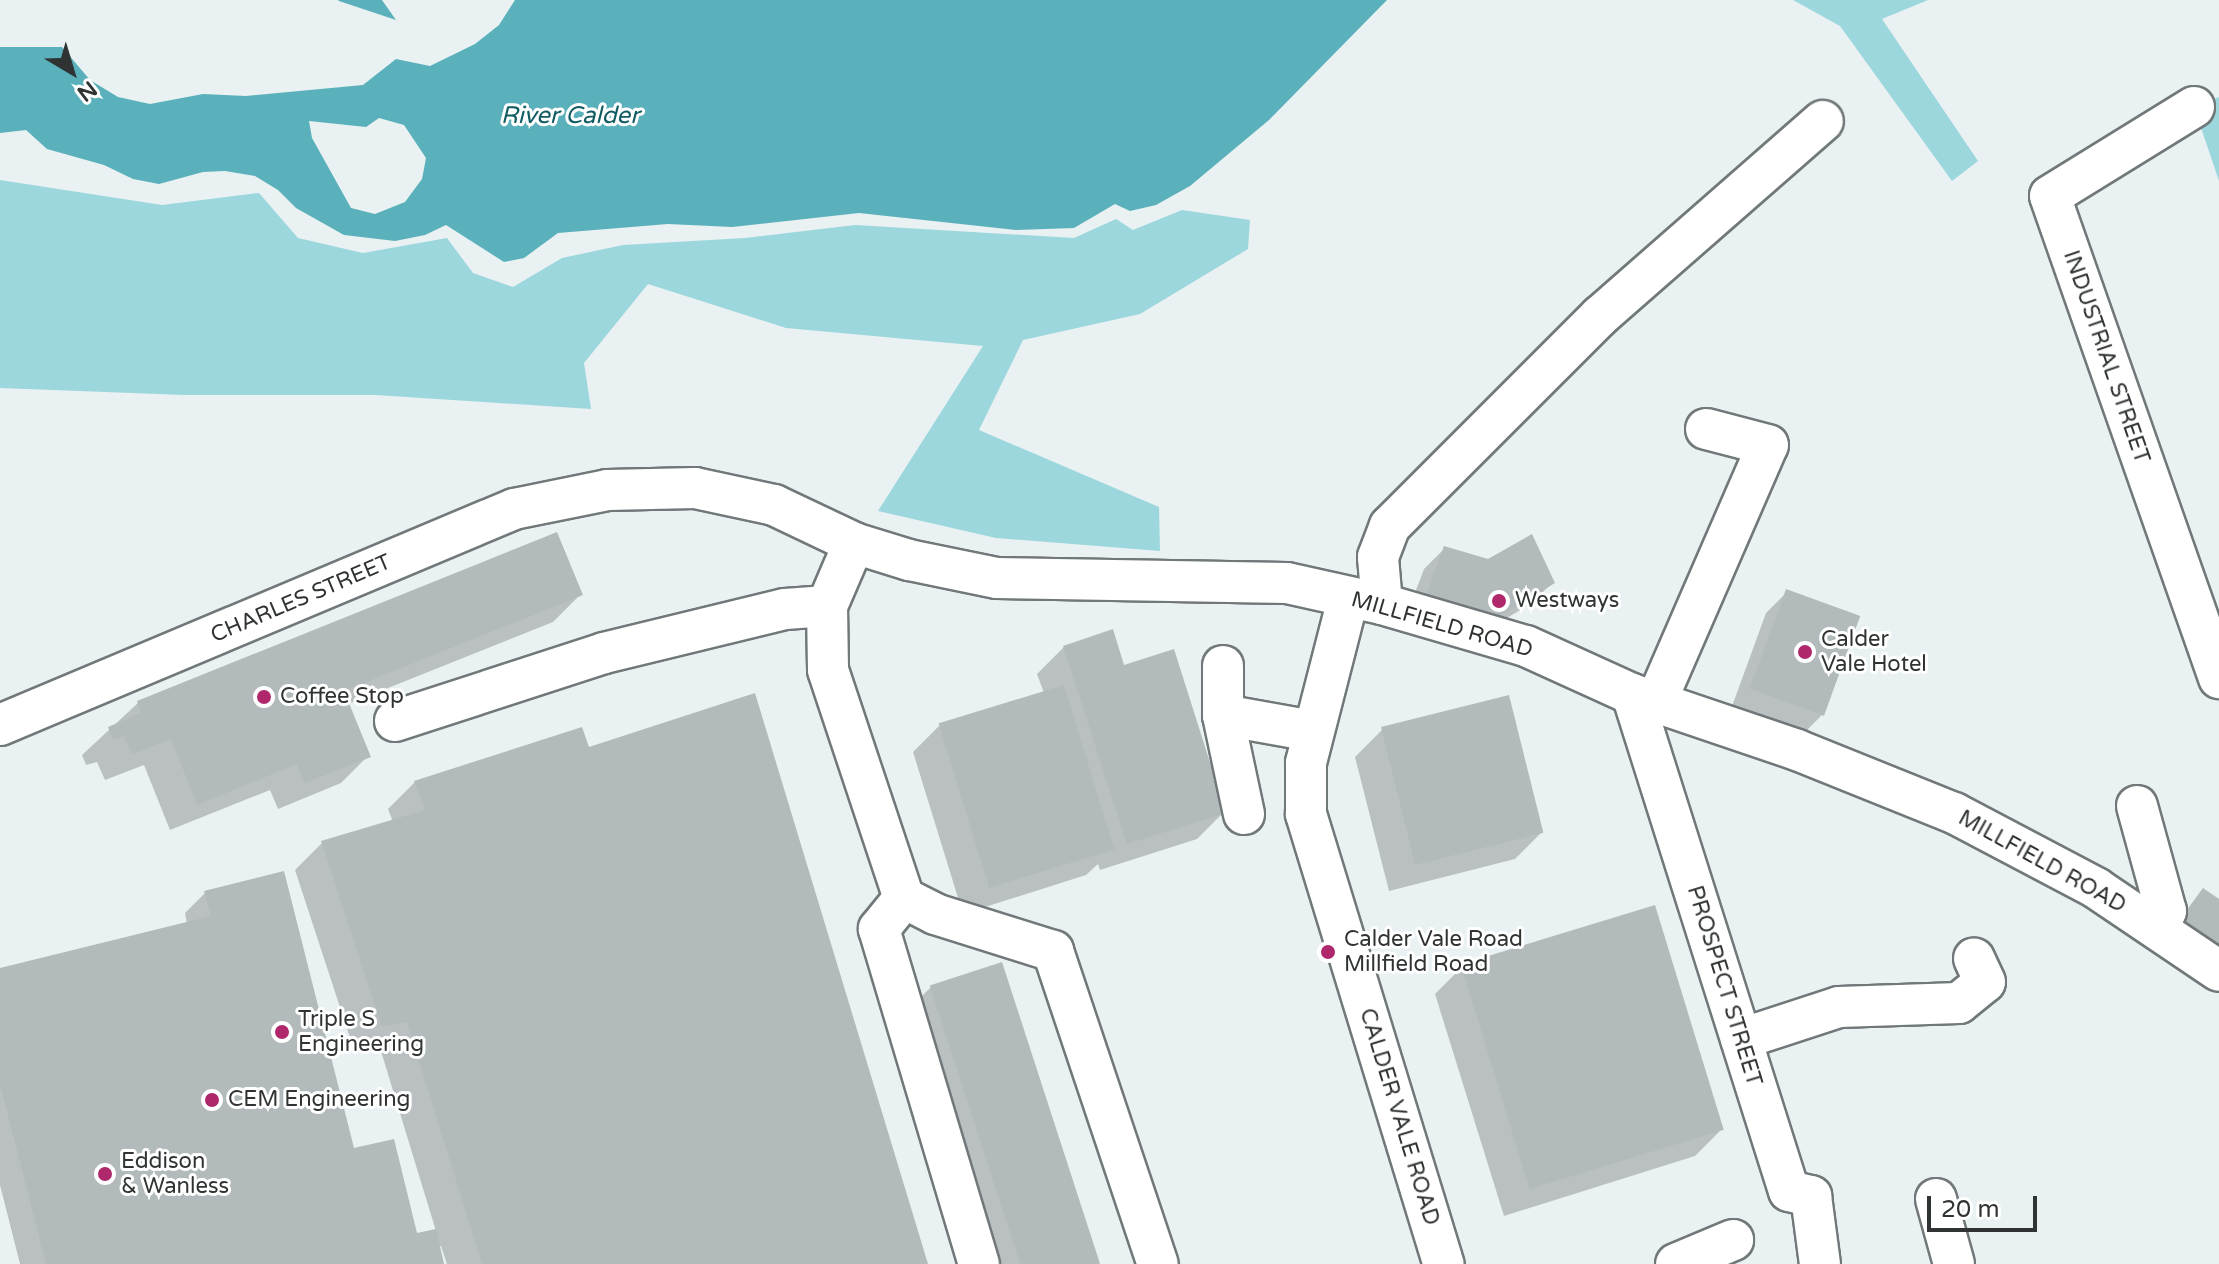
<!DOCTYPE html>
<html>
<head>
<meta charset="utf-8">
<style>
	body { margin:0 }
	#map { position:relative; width:2219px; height:1264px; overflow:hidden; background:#e9f1f2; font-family:"Varela Round",sans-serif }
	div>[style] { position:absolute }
	.green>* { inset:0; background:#9cd7de }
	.water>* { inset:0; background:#5ab1bb }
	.shadow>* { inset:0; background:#0003 }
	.building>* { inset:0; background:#b2babb; transform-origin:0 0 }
	.roads { filter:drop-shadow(2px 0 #717879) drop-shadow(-2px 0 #717879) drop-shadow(0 2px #717879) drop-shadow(0 -2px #717879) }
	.minor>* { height:40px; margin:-20px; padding:0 20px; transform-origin:20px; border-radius:20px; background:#fff }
	.dots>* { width:22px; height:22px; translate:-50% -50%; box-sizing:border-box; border:4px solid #fff; border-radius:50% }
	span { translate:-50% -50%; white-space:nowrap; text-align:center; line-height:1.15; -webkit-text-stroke:6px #fff; paint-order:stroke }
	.street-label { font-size:22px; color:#303333 }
	.poi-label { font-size:22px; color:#303333 }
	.left { translate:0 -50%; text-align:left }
	.water-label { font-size:24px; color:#0f5b62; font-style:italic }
	.north { position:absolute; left:32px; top:32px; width:80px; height:80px; -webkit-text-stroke:6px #fff; paint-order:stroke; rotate:142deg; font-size:22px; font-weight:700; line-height:32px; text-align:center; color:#303333 }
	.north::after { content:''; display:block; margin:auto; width:28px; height:36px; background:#303333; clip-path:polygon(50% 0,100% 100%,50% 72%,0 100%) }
	.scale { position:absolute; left:1927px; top:1196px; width:110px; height:36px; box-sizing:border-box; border:4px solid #303333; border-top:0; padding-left:10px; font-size:24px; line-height:28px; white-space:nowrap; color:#303333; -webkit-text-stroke:6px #fff; paint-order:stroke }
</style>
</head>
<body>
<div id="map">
	<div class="green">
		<i style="clip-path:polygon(1793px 0,1928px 0,1882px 19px,1978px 161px,1952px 181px,1840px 26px)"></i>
		<i style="clip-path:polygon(2219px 97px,2219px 181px,2194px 107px)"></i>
		<i style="clip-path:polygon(0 180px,162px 205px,259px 193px,298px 238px,363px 253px,447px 238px,473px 273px,513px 287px,562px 258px,623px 245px,745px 238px,855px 225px,1074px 238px,1116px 219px,1133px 230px,1182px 210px,1250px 220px,1248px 249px,1140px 314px,1023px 340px,979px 430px,1159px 507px,1160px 551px,996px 538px,878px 511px,983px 346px,786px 328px,648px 284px,584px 363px,591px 409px,376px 395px,184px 395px,0 388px)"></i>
	</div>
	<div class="water">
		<i style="clip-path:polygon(338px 0,382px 0,396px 20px,339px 1px)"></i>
		<i style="clip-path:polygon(evenodd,515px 0,1387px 0,1269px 120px,1190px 186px,1156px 205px,1130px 211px,1115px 204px,1074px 228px,1016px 230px,859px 213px,732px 227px,668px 224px,558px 233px,524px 258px,504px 262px,446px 225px,425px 235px,395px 241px,344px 235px,296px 208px,278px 190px,255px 176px,225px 171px,203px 172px,159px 184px,133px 179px,104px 165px,47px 149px,26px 130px,0 133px,0 47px,62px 47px,90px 80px,118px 97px,150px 104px,203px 94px,246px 96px,363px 85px,396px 59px,430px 66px,475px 44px,499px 25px,515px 0,379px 118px,404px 125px,426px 158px,422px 179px,405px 202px,375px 214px,351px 208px,312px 138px,309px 121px,366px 127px,379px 118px)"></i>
	</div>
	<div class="shadow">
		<i style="clip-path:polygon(556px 535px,580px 595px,553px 622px,348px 704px,368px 756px,341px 783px,278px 809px,270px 790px,170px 830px,144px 765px,105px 780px,97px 762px,86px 765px,82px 755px,138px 703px)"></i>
		<i style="clip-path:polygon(1445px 548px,1553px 582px,1532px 603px,1477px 636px,1407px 614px,1424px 569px)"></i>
		<i style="clip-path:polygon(1787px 592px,1823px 714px,1802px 735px,1731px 709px,1766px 613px)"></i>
		<i style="clip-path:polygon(1064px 647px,1123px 668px,1224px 812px,1197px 839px,1100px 870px,1098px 864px,1086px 875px,963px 914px,913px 752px,940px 725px,1044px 693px,1037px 674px)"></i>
		<i style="clip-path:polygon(753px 696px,926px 1264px,447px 1264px,441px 1246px,438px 1247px,442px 1264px,20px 1264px,0 1185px,0 970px,187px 924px,185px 913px,205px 893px,353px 1151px,416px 1236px,436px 1231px,380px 1048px,355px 1053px,295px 870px,322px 843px,393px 822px,388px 809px,415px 782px,588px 749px)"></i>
		<i style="clip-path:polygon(1382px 730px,1542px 832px,1515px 859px,1389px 891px,1355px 757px)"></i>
		<i style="clip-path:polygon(2204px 890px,2219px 901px,2219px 970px,2169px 933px)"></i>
		<i style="clip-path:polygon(1462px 967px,1722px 1129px,1695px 1156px,1504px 1216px,1435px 994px)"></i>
		<i style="clip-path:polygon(931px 987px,1096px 1264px,984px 1264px,904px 1014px)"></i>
	</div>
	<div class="building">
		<i style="clip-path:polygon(557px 532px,583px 595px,344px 691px,371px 757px,305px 783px,297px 764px,197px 805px,171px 739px,132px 754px,124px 736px,113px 740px,108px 727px,141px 713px,137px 701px)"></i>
		<i style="clip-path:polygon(1532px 534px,1555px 583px,1500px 616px,1427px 593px,1444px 546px,1488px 559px)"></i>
		<i style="left:1786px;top:589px;width:79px;height:106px;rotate:20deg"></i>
		<i style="clip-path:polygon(1113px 629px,1124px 665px,1174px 649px,1226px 813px,1127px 844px,1063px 646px)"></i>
		<i style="left:1064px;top:685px;width:172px;height:131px;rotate:73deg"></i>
		<i style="clip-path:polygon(755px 693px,928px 1264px,482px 1264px,407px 1022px,382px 1027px,321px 841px,425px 810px,414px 781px,582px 727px,589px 747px)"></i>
		<i style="left:1509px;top:695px;width:142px;height:132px;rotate:76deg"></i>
		<i style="clip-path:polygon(284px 871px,354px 1148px,394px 1139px,417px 1233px,436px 1229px,444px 1264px,46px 1264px,0 1084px,0 968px,211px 916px,204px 891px)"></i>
		<i style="clip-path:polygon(2203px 888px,2219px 899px,2219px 946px,2181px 918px)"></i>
		<i style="left:1655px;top:905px;width:235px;height:203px;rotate:73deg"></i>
		<i style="left:1002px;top:962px;width:317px;height:76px;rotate:72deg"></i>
	</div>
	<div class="roads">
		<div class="minor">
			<i style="left:2194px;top:107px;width:169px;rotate:148.3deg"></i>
			<i style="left:2050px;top:196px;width:511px;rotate:70.68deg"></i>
			<i style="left:854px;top:543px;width:69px;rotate:113.2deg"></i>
			<i style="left:827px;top:606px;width:64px;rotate:89.1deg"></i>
			<i style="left:828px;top:670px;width:240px;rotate:71.6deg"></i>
			<i style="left:904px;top:898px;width:35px;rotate:27deg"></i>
			<i style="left:935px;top:914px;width:124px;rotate:17.4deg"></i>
			<i style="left:1053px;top:951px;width:330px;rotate:71.5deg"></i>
			<i style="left:1348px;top:599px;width:169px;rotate:104.4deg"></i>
			<i style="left:1306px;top:763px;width:51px;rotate:90deg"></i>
			<i style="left:1306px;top:814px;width:471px;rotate:73deg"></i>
			<i style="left:1382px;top:604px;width:47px;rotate:-94.9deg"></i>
			<i style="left:1378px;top:557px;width:33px;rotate:-69deg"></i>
			<i style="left:1390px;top:526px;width:297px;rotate:-45deg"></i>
			<i style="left:1600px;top:316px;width:296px;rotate:-41.2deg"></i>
			<i style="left:1223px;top:666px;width:49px;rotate:90deg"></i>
			<i style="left:1632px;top:694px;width:521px;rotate:72.47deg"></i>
			<i style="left:1789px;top:1191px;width:23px;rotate:13deg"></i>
			<i style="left:1811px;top:1196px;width:69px;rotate:82.5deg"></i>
			<i style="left:1656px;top:702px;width:280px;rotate:-66.5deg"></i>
			<i style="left:1768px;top:445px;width:64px;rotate:-165.5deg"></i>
			<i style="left:395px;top:721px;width:220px;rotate:-18deg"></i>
			<i style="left:604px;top:653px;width:186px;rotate:-13.7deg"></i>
			<i style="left:785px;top:609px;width:42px;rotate:-4.1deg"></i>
			<i style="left:0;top:725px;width:558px;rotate:-22.79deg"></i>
			<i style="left:514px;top:509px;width:95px;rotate:-11.5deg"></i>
			<i style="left:607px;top:490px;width:88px;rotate:-1.3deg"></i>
			<i style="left:695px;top:488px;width:81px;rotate:12.1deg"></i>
			<i style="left:774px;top:505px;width:89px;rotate:25.4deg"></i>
			<i style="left:854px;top:543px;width:58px;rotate:17.2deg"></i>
			<i style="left:909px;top:560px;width:90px;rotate:11.6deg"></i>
			<i style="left:997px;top:578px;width:290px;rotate:1deg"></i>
			<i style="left:1287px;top:583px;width:97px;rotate:12.5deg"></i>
			<i style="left:1382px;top:604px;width:150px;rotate:16.3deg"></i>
			<i style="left:1526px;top:646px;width:116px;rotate:24.4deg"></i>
			<i style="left:1632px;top:694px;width:174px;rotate:18.7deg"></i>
			<i style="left:1797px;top:750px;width:169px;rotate:21.9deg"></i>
			<i style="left:1954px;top:813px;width:161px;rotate:27.8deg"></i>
			<i style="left:2096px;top:888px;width:148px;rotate:34deg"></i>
			<i style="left:2137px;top:806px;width:109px;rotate:74.6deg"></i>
			<i style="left:2166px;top:911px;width:19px;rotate:118deg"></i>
			<i style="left:1244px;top:814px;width:101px;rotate:-102deg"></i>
			<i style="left:1223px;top:715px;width:91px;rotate:10.1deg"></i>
			<i style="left:904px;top:898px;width:40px;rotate:129deg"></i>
			<i style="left:879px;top:929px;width:350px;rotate:73.4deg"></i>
			<i style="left:1741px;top:1039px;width:103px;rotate:-18.1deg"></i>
			<i style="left:1839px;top:1007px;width:120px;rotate:-1.9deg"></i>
			<i style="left:1959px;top:1003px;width:33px;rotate:-39deg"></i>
			<i style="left:1985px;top:982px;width:26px;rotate:-115deg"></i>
			<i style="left:1936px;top:1199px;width:67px;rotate:74.5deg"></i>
			<i style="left:1676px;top:1264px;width:62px;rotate:-22.8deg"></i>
		</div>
	</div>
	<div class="dots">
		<i style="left:1499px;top:601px;background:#af286b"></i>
		<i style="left:1805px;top:652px;background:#af286b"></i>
		<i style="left:264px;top:697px;background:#af286b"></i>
		<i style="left:1328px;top:952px;background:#af286b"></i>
		<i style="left:282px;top:1032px;background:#af286b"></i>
		<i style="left:212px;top:1100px;background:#af286b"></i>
		<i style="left:105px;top:1174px;background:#af286b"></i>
	</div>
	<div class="street-label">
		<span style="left:2106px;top:357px;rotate:71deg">INDUSTRIAL STREET</span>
		<span style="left:301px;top:599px;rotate:-23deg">CHARLES STREET</span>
		<span style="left:1442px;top:625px;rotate:16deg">MILLFIELD ROAD</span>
		<span style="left:2042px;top:862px;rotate:29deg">MILLFIELD ROAD</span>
		<span style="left:1724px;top:986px;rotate:73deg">PROSPECT STREET</span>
		<span style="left:1399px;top:1117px;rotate:73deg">CALDER VALE ROAD</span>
	</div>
	<div class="poi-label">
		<span class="left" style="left:1515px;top:601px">Westways</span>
		<span class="left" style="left:1821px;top:652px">Calder<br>Vale Hotel</span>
		<span class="left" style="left:280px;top:697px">Coffee Stop</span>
		<span class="left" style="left:1344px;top:952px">Calder Vale Road<br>Millfield Road</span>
		<span class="left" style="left:298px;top:1032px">Triple S<br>Engineering</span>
		<span class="left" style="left:228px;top:1100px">CEM Engineering</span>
		<span class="left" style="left:121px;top:1174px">Eddison<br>&amp; Wanless</span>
	</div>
	<div class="water-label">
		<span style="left:570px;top:116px">River Calder</span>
	</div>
	<div class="north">N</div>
	<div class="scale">20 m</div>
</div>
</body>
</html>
